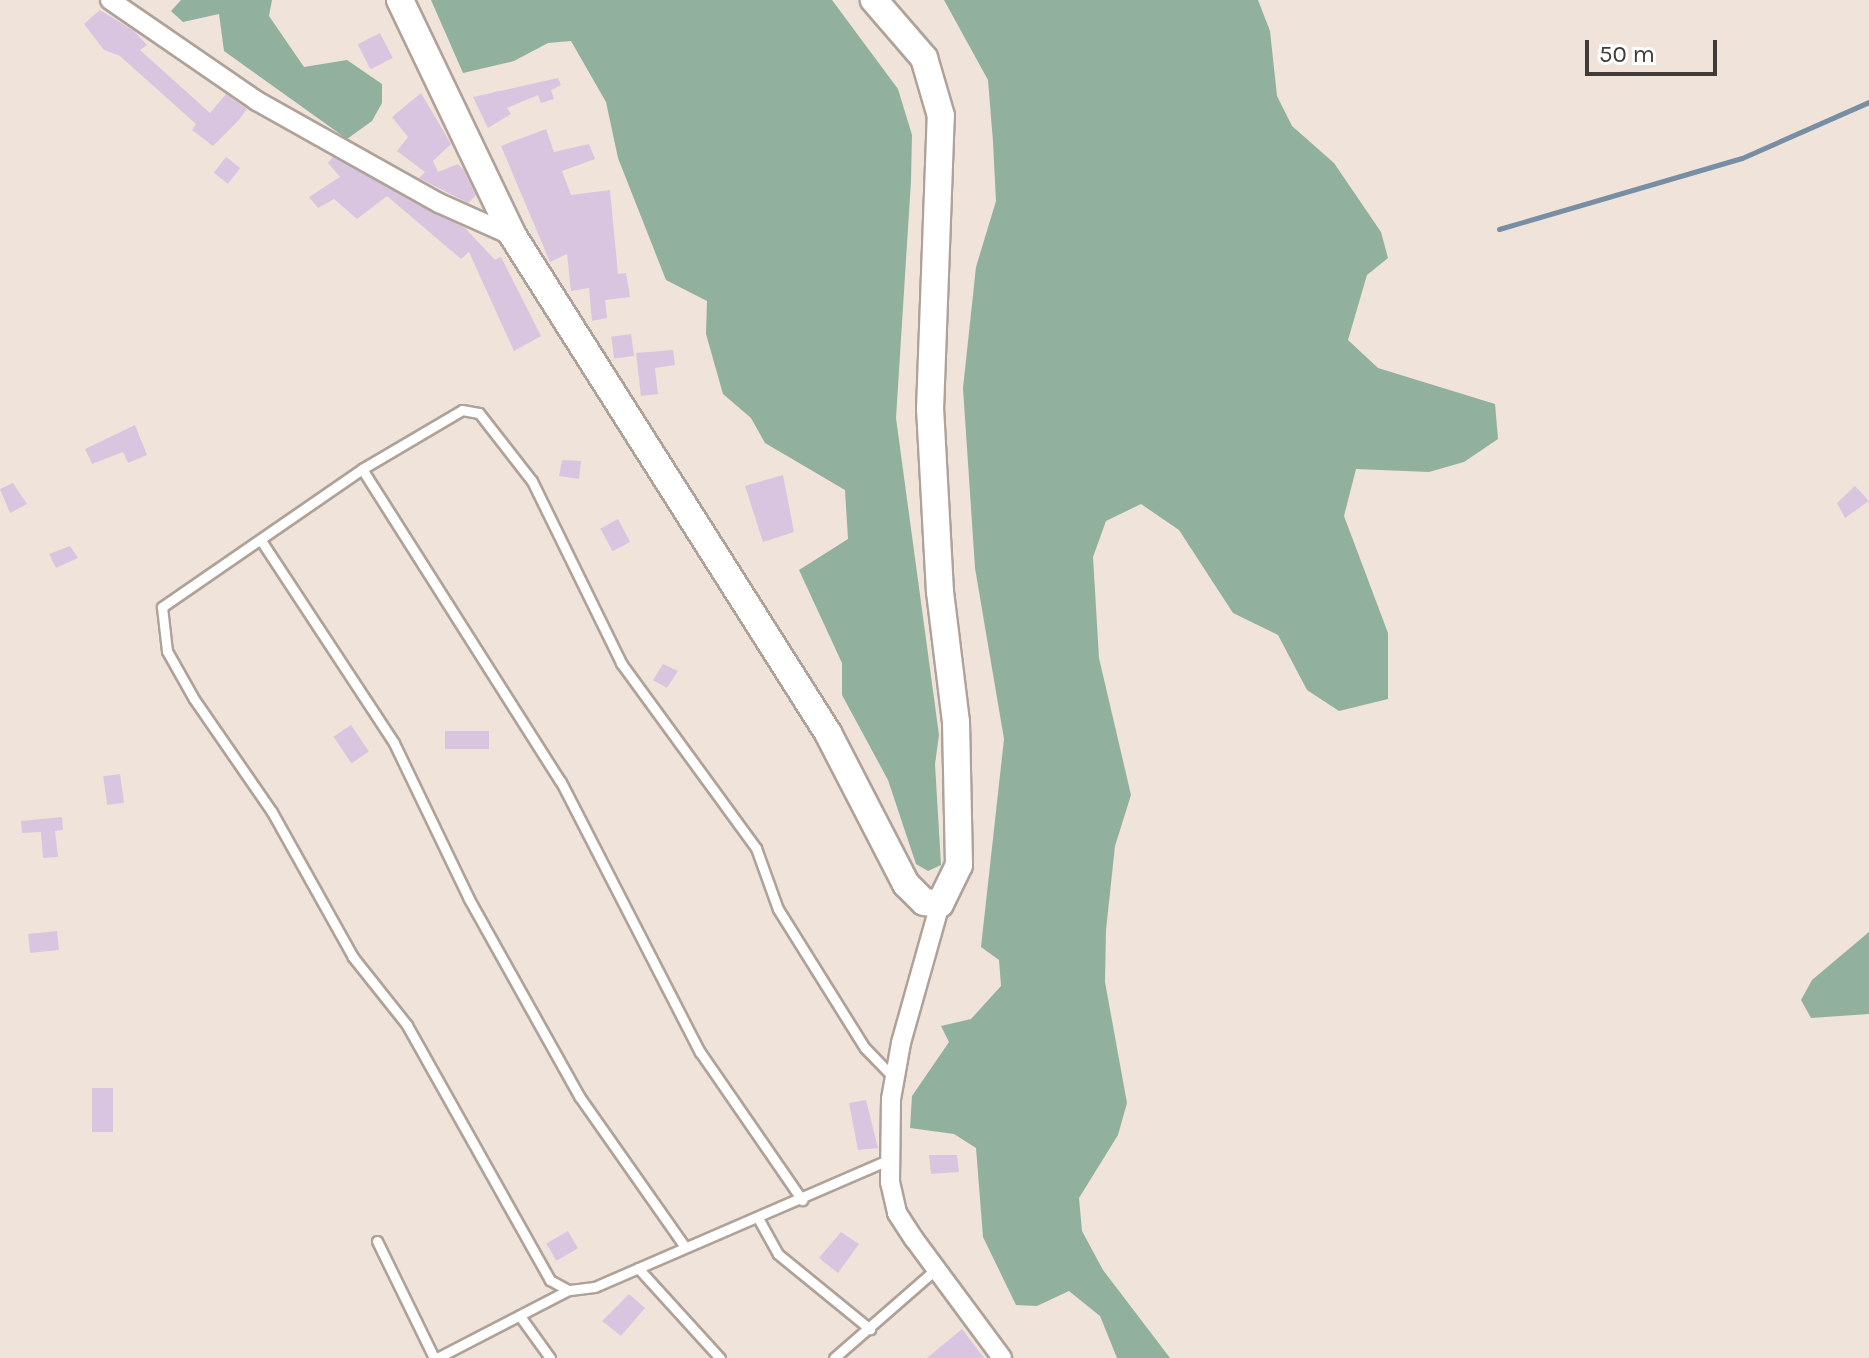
<!DOCTYPE html>
<html>
<head>
<meta charset="utf-8">
<style>
	body { margin:0 }
	#map { position:relative; width:1869px; height:1358px; overflow:hidden; background:#f0e3da; font-family:Karla,sans-serif }
	div>[style] { position:absolute }
	.forest>* { inset:0; background:#91b09e }
	.stream>* { height:5px; margin:-2.5px; padding:0 2.5px; transform-origin:2.5px; border-radius:2.5px; background:#788ea5 }
	.building>* { inset:0; background:#dac5e0; transform-origin:0 0 }
	.roads { filter:drop-shadow(2px 0 #aea299) drop-shadow(-2px 0 #aea299) drop-shadow(0 2px #aea299) drop-shadow(0 -2px #aea299) }
	.lane>* { height:9px; margin:-4.5px; padding:0 4.5px; transform-origin:4.5px; border-radius:4.5px; background:#fff }
	.street>* { height:18px; margin:-9px; padding:0 9px; transform-origin:9px; border-radius:9px; background:#fff }
	.secondary>* { height:26px; margin:-13px; padding:0 13px; transform-origin:13px; border-radius:13px; background:#fff }
	span { translate:-50% -50%; white-space:nowrap; text-align:center; line-height:1.15; -webkit-text-stroke:8px #fff; paint-order:stroke }
	.scale { position:absolute; left:1585px; top:40px; width:132px; height:36px; box-sizing:border-box; border:4px solid #413c38; border-top:0; padding-left:10px; font-size:24px; line-height:28px; white-space:nowrap; color:#413c38; -webkit-text-stroke:6px #fff; paint-order:stroke }
</style>
</head>
<body>
<div id="map">
	<div class="forest">
		<i style="clip-path:polygon(181px 0,272px 0,269px 16px,304px 67px,347px 60px,382px 84px,382px 103px,372px 121px,347px 139px,224px 51px,219px 14px,183px 22px,171px 11px)"></i>
		<i style="clip-path:polygon(431px 0,832px 0,898px 89px,912px 135px,911px 181px,896px 418px,939px 735px,935px 764px,941px 865px,928px 871px,916px 864px,888px 780px,842px 695px,842px 663px,799px 570px,848px 539px,845px 490px,765px 443px,751px 418px,723px 394px,706px 334px,707px 301px,666px 280px,618px 158px,606px 102px,571px 41px,548px 43px,514px 61px,463px 73px)"></i>
		<i style="clip-path:polygon(944px 0,1258px 0,1270px 31px,1277px 96px,1292px 126px,1334px 163px,1381px 232px,1388px 258px,1367px 275px,1348px 340px,1378px 368px,1495px 404px,1498px 439px,1464px 462px,1429px 472px,1356px 469px,1344px 516px,1388px 633px,1388px 699px,1339px 711px,1307px 690px,1278px 635px,1233px 613px,1179px 530px,1141px 504px,1106px 521px,1093px 557px,1099px 658px,1131px 795px,1115px 846px,1106px 930px,1105px 982px,1127px 1103px,1118px 1135px,1079px 1198px,1082px 1231px,1103px 1270px,1170px 1358px,1117px 1358px,1100px 1316px,1069px 1291px,1037px 1306px,1016px 1305px,983px 1237px,976px 1148px,954px 1134px,910px 1128px,912px 1096px,949px 1042px,941px 1026px,971px 1019px,1001px 986px,999px 960px,981px 947px,1004px 739px,975px 568px,963px 388px,976px 267px,996px 201px,993px 142px,988px 80px)"></i>
		<i style="clip-path:polygon(1869px 932px,1869px 1014px,1811px 1018px,1801px 1000px,1812px 980px)"></i>
	</div>
	<div class="stream">
		<i style="left:1499px;top:229px;width:253px;rotate:-16.3deg"></i>
		<i style="left:1742px;top:158px;width:139px;rotate:-23.8deg"></i>
	</div>
	<div class="building">
		<i style="clip-path:polygon(100px 10px,134px 31px,147px 45px,140px 50px,210px 113px,226px 94px,247px 109px,238px 121px,213px 146px,192px 130px,196px 124px,120px 56px,104px 50px,84px 24px)"></i>
		<i style="left:380px;top:33px;width:28px;height:25px;rotate:63deg"></i>
		<i style="clip-path:polygon(558px 78px,561px 85px,551px 90px,554px 99px,541px 103px,538px 95px,507px 108px,511px 114px,488px 128px,473px 97px)"></i>
		<i style="clip-path:polygon(421px 93px,451px 144px,433px 161px,438px 172px,458px 164px,464px 170px,476px 195px,468px 203px,419px 178px,425px 172px,397px 151px,408px 137px,392px 117px)"></i>
		<i style="clip-path:polygon(546px 129px,554px 152px,589px 144px,595px 159px,562px 171px,571px 195px,610px 190px,618px 274px,626px 273px,630px 297px,605px 300px,607px 318px,592px 321px,589px 288px,571px 291px,567px 254px,550px 262px,501px 146px)"></i>
		<i style="left:226px;top:157px;width:18px;height:20px;rotate:38deg"></i>
		<i style="clip-path:polygon(333px 157px,465px 228px,495px 260px,501px 257px,541px 336px,514px 351px,469px 252px,461px 259px,387px 196px,357px 219px,334px 199px,318px 208px,309px 197px,340px 177px,328px 163px)"></i>
		<i style="left:631px;top:334px;width:22px;height:20px;rotate:82deg"></i>
		<i style="clip-path:polygon(673px 350px,675px 365px,655px 368px,658px 394px,641px 396px,636px 353px)"></i>
		<i style="clip-path:polygon(135px 425px,147px 455px,128px 463px,123px 452px,92px 464px,85px 449px)"></i>
		<i style="clip-path:polygon(562px 460px,581px 461px,579px 479px,559px 476px)"></i>
		<i style="clip-path:polygon(783px 475px,794px 532px,763px 542px,745px 486px)"></i>
		<i style="clip-path:polygon(13px 483px,27px 504px,10px 513px,0 489px)"></i>
		<i style="clip-path:polygon(1855px 486px,1869px 501px,1845px 518px,1837px 503px)"></i>
		<i style="left:618px;top:519px;width:26px;height:20px;rotate:62deg"></i>
		<i style="clip-path:polygon(70px 546px,78px 558px,56px 568px,49px 554px)"></i>
		<i style="clip-path:polygon(663px 664px,678px 671px,667px 688px,653px 680px)"></i>
		<i style="left:351px;top:725px;width:32px;height:21px;rotate:56deg"></i>
		<i style="left:445px;top:731px;width:44px;height:18px"></i>
		<i style="left:120px;top:774px;width:29px;height:17px;rotate:82deg"></i>
		<i style="clip-path:polygon(62px 817px,63px 830px,55px 831px,58px 857px,43px 858px,41px 832px,22px 833px,21px 821px)"></i>
		<i style="left:57px;top:931px;width:19px;height:29px;rotate:84deg"></i>
		<i style="left:113px;top:1088px;width:44px;height:21px;rotate:90deg"></i>
		<i style="clip-path:polygon(866px 1100px,878px 1148px,858px 1150px,849px 1103px)"></i>
		<i style="clip-path:polygon(929px 1155px,957px 1155px,959px 1172px,931px 1174px)"></i>
		<i style="left:568px;top:1231px;width:20px;height:25px;rotate:60deg"></i>
		<i style="clip-path:polygon(841px 1232px,859px 1244px,838px 1273px,819px 1258px)"></i>
		<i style="clip-path:polygon(629px 1294px,645px 1308px,621px 1336px,602px 1321px)"></i>
		<i style="clip-path:polygon(962px 1329px,984px 1358px,927px 1358px)"></i>
	</div>
	<div class="roads">
		<div class="lane">
			<i style="left:362px;top:469px;width:371px;rotate:57.6deg"></i>
			<i style="left:561px;top:782px;width:304px;rotate:62.8deg"></i>
			<i style="left:700px;top:1052px;width:180px;rotate:55.4deg"></i>
			<i style="left:262px;top:542px;width:240px;rotate:56.7deg"></i>
			<i style="left:394px;top:743px;width:173px;rotate:64.3deg"></i>
			<i style="left:469px;top:899px;width:226px;rotate:60.8deg"></i>
			<i style="left:579px;top:1096px;width:184px;rotate:54.9deg"></i>
			<i style="left:888px;top:1160px;width:320px;rotate:156.6deg"></i>
			<i style="left:594px;top:1287px;width:26px;rotate:173deg"></i>
			<i style="left:568px;top:1290px;width:21px;rotate:-151deg"></i>
			<i style="left:550px;top:1280px;width:292px;rotate:-119.3deg"></i>
			<i style="left:407px;top:1025px;width:87px;rotate:-128.5deg"></i>
			<i style="left:353px;top:957px;width:166px;rotate:-119.2deg"></i>
			<i style="left:272px;top:812px;width:137px;rotate:-124.6deg"></i>
			<i style="left:194px;top:699px;width:55px;rotate:-119.4deg"></i>
			<i style="left:167px;top:651px;width:44px;rotate:-96.5deg"></i>
			<i style="left:162px;top:607px;width:243px;rotate:-34.6deg"></i>
			<i style="left:362px;top:469px;width:116px;rotate:-30.5deg"></i>
			<i style="left:462px;top:410px;width:17px;rotate:10deg"></i>
			<i style="left:479px;top:413px;width:86px;rotate:52.1deg"></i>
			<i style="left:532px;top:481px;width:203px;rotate:63.9deg"></i>
			<i style="left:621px;top:663px;width:229px;rotate:53.9deg"></i>
			<i style="left:756px;top:848px;width:65px;rotate:70.2deg"></i>
			<i style="left:778px;top:909px;width:164px;rotate:58deg"></i>
			<i style="left:865px;top:1048px;width:43px;rotate:45.9deg"></i>
			<i style="left:758px;top:1218px;width:41px;rotate:60.9deg"></i>
			<i style="left:778px;top:1254px;width:119px;rotate:39.2deg"></i>
			<i style="left:377px;top:1241px;width:130px;rotate:64deg"></i>
			<i style="left:638px;top:1268px;width:122px;rotate:47.7deg"></i>
			<i style="left:522px;top:1319px;width:48px;rotate:54.3deg"></i>
			<i style="left:437px;top:1358px;width:148px;rotate:-27.4deg"></i>
			<i style="left:834px;top:1358px;width:135px;rotate:-41.1deg"></i>
		</div>
		<div class="street">
			<i style="left:110px;top:0;width:178px;rotate:34.5deg"></i>
			<i style="left:257px;top:101px;width:209px;rotate:29.3deg"></i>
			<i style="left:439px;top:203px;width:81px;rotate:24deg"></i>
			<i style="left:940px;top:904px;width:144px;rotate:105.7deg"></i>
			<i style="left:901px;top:1043px;width:57px;rotate:100.1deg"></i>
			<i style="left:891px;top:1099px;width:83px;rotate:90.7deg"></i>
			<i style="left:890px;top:1182px;width:32px;rotate:77deg"></i>
			<i style="left:897px;top:1213px;width:31px;rotate:57deg"></i>
			<i style="left:914px;top:1239px;width:148px;rotate:53.5deg"></i>
		</div>
		<div class="secondary">
			<i style="left:400px;top:0;width:262px;rotate:64.4deg"></i>
			<i style="left:513px;top:236px;width:588px;rotate:57.63deg"></i>
			<i style="left:828px;top:733px;width:170px;rotate:62.7deg"></i>
			<i style="left:906px;top:884px;width:25px;rotate:45deg"></i>
			<i style="left:924px;top:902px;width:16px;rotate:7deg"></i>
			<i style="left:940px;top:904px;width:43px;rotate:-64deg"></i>
			<i style="left:959px;top:865px;width:143px;rotate:-91.2deg"></i>
			<i style="left:956px;top:722px;width:131px;rotate:-97deg"></i>
			<i style="left:940px;top:592px;width:182px;rotate:-93.1deg"></i>
			<i style="left:930px;top:410px;width:294px;rotate:-87.9deg"></i>
			<i style="left:941px;top:116px;width:60px;rotate:-106.3deg"></i>
			<i style="left:924px;top:58px;width:77px;rotate:-130.8deg"></i>
		</div>
	</div>
	<div class="scale">50 m</div>
</div>
</body>
</html>
